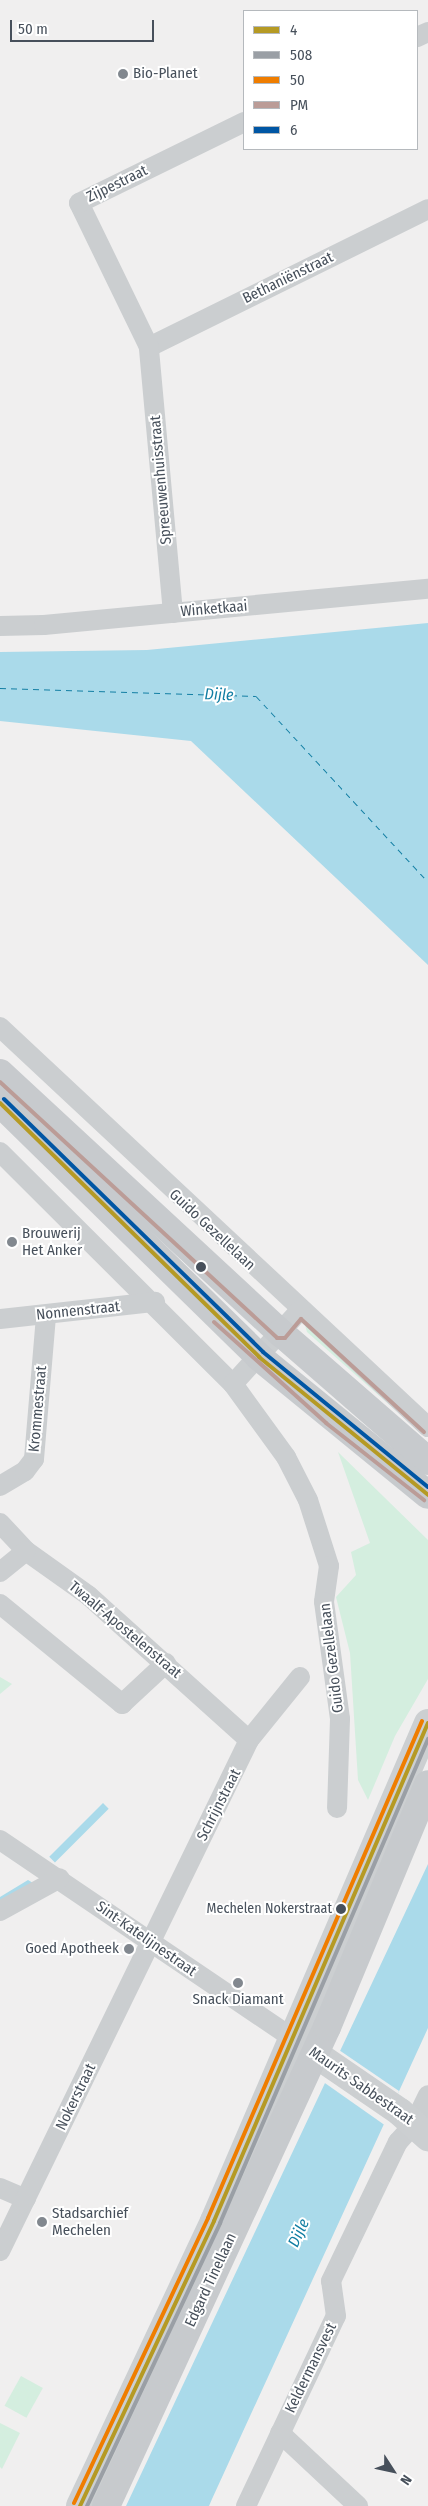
<!DOCTYPE html>
<html>
<head>
<meta charset="utf-8">
<style>
	body { margin:0 }
	#map { position:relative; width:428px; height:2506px; overflow:hidden; background:#f0efef; font-family:"Fira Sans Condensed",sans-serif }
	div>[style] { position:absolute }
	.green>* { inset:0; background:#d4eedf; transform-origin:0 0 }
	.water>* { inset:0; background:#aadaea; transform-origin:0 0 }
	.pier>* { inset:0; background:#f0efef }
	.ferry>* { height:1px; margin-top:-0.5px; transform-origin:0; background:repeating-linear-gradient(90deg,#127ea3 0 6px,transparent 0 11px) }
	.street>* { height:20px; margin:-10px; padding:0 10px; transform-origin:10px; border-radius:10px; background:#cbced0 }
	.secondary>* { height:28px; margin:-14px; padding:0 14px; transform-origin:14px; border-radius:14px; background:#cccfd1 }
	.primary>* { height:28px; margin:-14px; padding:0 14px; transform-origin:14px; border-radius:14px; background:#c7cacd }
	.bus-1>* { height:4px; margin:-2px; padding:0 2px; transform-origin:2px; border-radius:2px; background:#b59a24 }
	.bus-2>* { height:4px; margin:-2px; padding:0 2px; transform-origin:2px; border-radius:2px; background:#9a9fa5 }
	.bus-3>* { height:4px; margin:-2px; padding:0 2px; transform-origin:2px; border-radius:2px; background:#ef7d00 }
	.bus-4>* { height:4px; margin:-2px; padding:0 2px; transform-origin:2px; border-radius:2px; background:#bb9c97 }
	.bus-5>* { height:4px; margin:-2px; padding:0 2px; transform-origin:2px; border-radius:2px; background:#0056a4 }
	.dots>* { width:14px; height:14px; translate:-50% -50%; box-sizing:border-box; border:2px solid #fff; border-radius:50% }
	span { translate:-50% -50%; white-space:nowrap; text-align:center; line-height:1.15; -webkit-text-stroke:4px #fff; paint-order:stroke }
	.bus-label { font-size:14px; color:#47505b }
	.right { translate:-100% -50%; text-align:right }
	.poi-label { font-size:15px; color:#47505b }
	.left { translate:0 -50%; text-align:left }
	.street-label { font-size:15px; color:#47505b }
	.water-label { font-size:16px; color:#127ea3; font-style:italic }
	.legend { position:absolute; left:243px; top:10px; width:175px; height:140px; box-sizing:border-box; background:#fff; border:1px solid #b5b9bd; margin:0; padding:6px 9px; list-style:none; font-size:15px; color:#47505b }
	.legend li { display:flex; align-items:center; gap:10px; height:25px }
	.legend b { width:25px; border:1px solid #b5b9bd }
	.north { position:absolute; left:368px; top:2446px; width:50px; height:50px; -webkit-text-stroke:4px #fff; paint-order:stroke; rotate:125deg; font-size:14px; font-weight:700; line-height:20px; text-align:center; color:#47505b }
	.north::after { content:''; display:block; margin:auto; width:18px; height:22px; background:#47505b; clip-path:polygon(50% 0,100% 100%,50% 72%,0 100%) }
	.scale { position:absolute; left:10px; top:20px; width:144px; height:22px; box-sizing:border-box; border:2px solid #47505b; border-top:0; padding-left:6px; font-size:15px; line-height:18px; white-space:nowrap; color:#47505b; -webkit-text-stroke:4px #fff; paint-order:stroke }
</style>
</head>
<body>
<div id="map">
	<div class="green">
		<i style="clip-path:polygon(305px 1325px,409px 1422px,307px 1332px)"></i>
		<i style="clip-path:polygon(338px 1452px,428px 1540px,428px 1679px,395px 1736px,368px 1800px,358px 1780px,350px 1653px,336px 1597px,356px 1575px,351px 1552px,370px 1543px)"></i>
		<i style="clip-path:polygon(0 1677px,12px 1684px,0 1694px)"></i>
		<i style="left:21px;top:2376px;width:25px;height:34px;rotate:29deg"></i>
		<i style="clip-path:polygon(0 2423px,20px 2433px,2px 2469px,0 2467px)"></i>
	</div>
	<div class="water">
		<i style="clip-path:polygon(428px 623px,428px 965px,191px 741px,0 721px,0 652px,147px 650px)"></i>
		<i style="left:103px;top:1803px;width:8px;height:76px;rotate:45deg"></i>
		<i style="clip-path:polygon(428px 1864px,428px 2028px,212px 2499px,209px 2506px,126px 2506px)"></i>
		<i style="clip-path:polygon(28px 1880px,38px 1886px,0 1906px,0 1897px)"></i>
	</div>
	<div class="pier">
		<i style="clip-path:polygon(339px 2050px,399px 2091px,386px 2126px,322px 2081px)"></i>
	</div>
	<div class="ferry">
		<i style="left:0;top:688px;width:256px;rotate:1.8deg"></i>
		<i style="left:256px;top:696px;width:253px;rotate:47.2deg"></i>
	</div>
	<div class="street">
		<i style="left:417px;top:37px;width:12px;rotate:-24deg"></i>
		<i style="left:149px;top:347px;width:311px;rotate:-26.3deg"></i>
		<i style="left:173px;top:613px;width:267px;rotate:-95.2deg"></i>
		<i style="left:149px;top:347px;width:160px;rotate:-115.9deg"></i>
		<i style="left:79px;top:203px;width:184px;rotate:-26.1deg"></i>
		<i style="left:0;top:626px;width:44px;rotate:-1.3deg"></i>
		<i style="left:44px;top:625px;width:386px;rotate:-5.4deg"></i>
		<i style="left:0;top:1027px;width:586px;rotate:43.06deg"></i>
		<i style="left:0;top:1152px;width:329px;rotate:44.9deg"></i>
		<i style="left:233px;top:1384px;width:90px;rotate:54deg"></i>
		<i style="left:286px;top:1457px;width:48px;rotate:62.9deg"></i>
		<i style="left:308px;top:1500px;width:69px;rotate:72.3deg"></i>
		<i style="left:329px;top:1566px;width:36px;rotate:98deg"></i>
		<i style="left:324px;top:1602px;width:118px;rotate:82.2deg"></i>
		<i style="left:340px;top:1719px;width:89px;rotate:91.9deg"></i>
		<i style="left:0;top:1319px;width:156px;rotate:-6.3deg"></i>
		<i style="left:233px;top:1384px;width:100px;rotate:-47.8deg"></i>
		<i style="left:0;top:1486px;width:29px;rotate:-31deg"></i>
		<i style="left:25px;top:1471px;width:15px;rotate:-53deg"></i>
		<i style="left:34px;top:1459px;width:144px;rotate:-85.2deg"></i>
		<i style="left:0;top:1523px;width:38px;rotate:47deg"></i>
		<i style="left:26px;top:1551px;width:77px;rotate:35.5deg"></i>
		<i style="left:89px;top:1596px;width:215px;rotate:42deg"></i>
		<i style="left:0;top:1572px;width:33px;rotate:-39deg"></i>
		<i style="left:0;top:1604px;width:158px;rotate:39.3deg"></i>
		<i style="left:122px;top:1704px;width:60px;rotate:-43deg"></i>
		<i style="left:0;top:1840px;width:353px;rotate:34.1deg"></i>
		<i style="left:0;top:1911px;width:68px;rotate:-28.8deg"></i>
		<i style="left:0;top:2188px;width:28px;rotate:23deg"></i>
		<i style="left:0;top:2251px;width:568px;rotate:-64.02deg"></i>
		<i style="left:249px;top:1740px;width:81px;rotate:-51deg"></i>
		<i style="left:280px;top:2433px;width:107px;rotate:43.1deg"></i>
		<i style="left:246px;top:2506px;width:210px;rotate:-64.7deg"></i>
		<i style="left:336px;top:2316px;width:35px;rotate:-98deg"></i>
		<i style="left:331px;top:2281px;width:154px;rotate:-64.3deg"></i>
		<i style="left:398px;top:2142px;width:24px;rotate:-48deg"></i>
		<i style="left:414px;top:2124px;width:32px;rotate:-64deg"></i>
	</div>
	<div class="secondary">
		<i style="left:295px;top:2040px;width:127px;rotate:34.4deg"></i>
		<i style="left:400px;top:2112px;width:38px;rotate:42deg"></i>
		<i style="left:80px;top:2506px;width:315px;rotate:-64.8deg"></i>
		<i style="left:214px;top:2221px;width:542px;rotate:-66.75deg"></i>
	</div>
	<div class="primary">
		<i style="left:0;top:1073px;width:383px;rotate:42.8deg"></i>
		<i style="left:281px;top:1333px;width:195px;rotate:41deg"></i>
		<i style="left:0;top:1103px;width:363px;rotate:44.4deg"></i>
		<i style="left:259px;top:1357px;width:218px;rotate:39.2deg"></i>
		<i style="left:106px;top:2506px;width:528px;rotate:-65.23deg"></i>
		<i style="left:327px;top:2027px;width:263px;rotate:-67.4deg"></i>
	</div>
	<div class="bus-1">
		<i style="left:0;top:1103px;width:363px;rotate:44.4deg"></i>
		<i style="left:259px;top:1357px;width:218px;rotate:39.2deg"></i>
		<i style="left:80px;top:2506px;width:315px;rotate:-64.8deg"></i>
		<i style="left:214px;top:2221px;width:542px;rotate:-66.75deg"></i>
	</div>
	<div class="bus-2">
		<i style="left:87px;top:2506px;width:313px;rotate:-64.8deg"></i>
		<i style="left:220px;top:2223px;width:527px;rotate:-66.74deg"></i>
	</div>
	<div class="bus-3">
		<i style="left:74px;top:2503px;width:315px;rotate:-64.8deg"></i>
		<i style="left:208px;top:2218px;width:541px;rotate:-66.7deg"></i>
	</div>
	<div class="bus-4">
		<i style="left:0;top:1082px;width:377px;rotate:42.7deg"></i>
		<i style="left:277px;top:1338px;width:8px"></i>
		<i style="left:285px;top:1338px;width:25px;rotate:-50deg"></i>
		<i style="left:301px;top:1319px;width:167px;rotate:42.6deg"></i>
		<i style="left:214px;top:1322px;width:151px;rotate:42deg"></i>
		<i style="left:326px;top:1423px;width:125px;rotate:38.2deg"></i>
	</div>
	<div class="bus-5">
		<i style="left:4px;top:1099px;width:362px;rotate:44.3deg"></i>
		<i style="left:263px;top:1352px;width:213px;rotate:39.3deg"></i>
	</div>
	<div class="dots">
		<i style="left:123px;top:74px;background:#82888f"></i>
		<i style="left:12px;top:1242px;background:#82888f"></i>
		<i style="left:201px;top:1267px;background:#47505b"></i>
		<i style="left:341px;top:1909px;background:#47505b"></i>
		<i style="left:129px;top:1949px;background:#82888f"></i>
		<i style="left:238px;top:1983px;background:#82888f"></i>
		<i style="left:42px;top:2222px;background:#82888f"></i>
	</div>
	<div class="bus-label">
		<span class="right" style="left:332px;top:1909px">Mechelen Nokerstraat</span>
	</div>
	<div class="poi-label">
		<span class="left" style="left:133px;top:74px">Bio-Planet</span>
		<span class="left" style="left:22px;top:1242px">Brouwerij<br>Het Anker</span>
		<span class="right" style="left:119px;top:1949px">Goed Apotheek</span>
		<span style="left:238px;top:2000px">Snack Diamant</span>
		<span class="left" style="left:52px;top:2222px">Stadsarchief<br>Mechelen</span>
	</div>
	<div class="street-label">
		<span style="left:117px;top:184px;rotate:-26deg">Zijpestraat</span>
		<span style="left:288px;top:278px;rotate:-26deg">Bethaniënstraat</span>
		<span style="left:161px;top:480px;rotate:-95deg">Spreeuwenhuisstraat</span>
		<span style="left:214px;top:609px;rotate:-5deg">Winketkaai</span>
		<span style="left:212px;top:1230px;rotate:43deg">Guido Gezellelaan</span>
		<span style="left:78px;top:1311px;rotate:-6deg">Nonnenstraat</span>
		<span style="left:38px;top:1409px;rotate:-85deg">Krommestraat</span>
		<span style="left:125px;top:1630px;rotate:40deg">Twaalf-Apostelenstraat</span>
		<span style="left:332px;top:1658px;rotate:-97deg">Guido Gezellelaan</span>
		<span style="left:219px;top:1805px;rotate:-63deg">Schrijnstraat</span>
		<span style="left:146px;top:1939px;rotate:35deg">Sint-Katelijnestraat</span>
		<span style="left:361px;top:2086px;rotate:35deg">Maurits Sabbestraat</span>
		<span style="left:76px;top:2097px;rotate:-64deg">Nokerstraat</span>
		<span style="left:211px;top:2280px;rotate:-65deg">Edgard Tinellaan</span>
		<span style="left:311px;top:2368px;rotate:-64deg">Keldermansvest</span>
	</div>
	<div class="water-label">
		<span style="left:219px;top:695px;rotate:2deg">Dijle</span>
		<span style="left:299px;top:2233px;rotate:-65deg">Dijle</span>
	</div>
	<ul class="legend">
	<li><b style="height:6px;background:#b59a24"></b>4</li>
	<li><b style="height:6px;background:#9a9fa5"></b>508</li>
	<li><b style="height:6px;background:#ef7d00"></b>50</li>
	<li><b style="height:6px;background:#bb9c97"></b>PM</li>
	<li><b style="height:6px;background:#0056a4"></b>6</li>
	</ul>
	<div class="north">N</div>
	<div class="scale">50 m</div>
</div>
</body>
</html>
